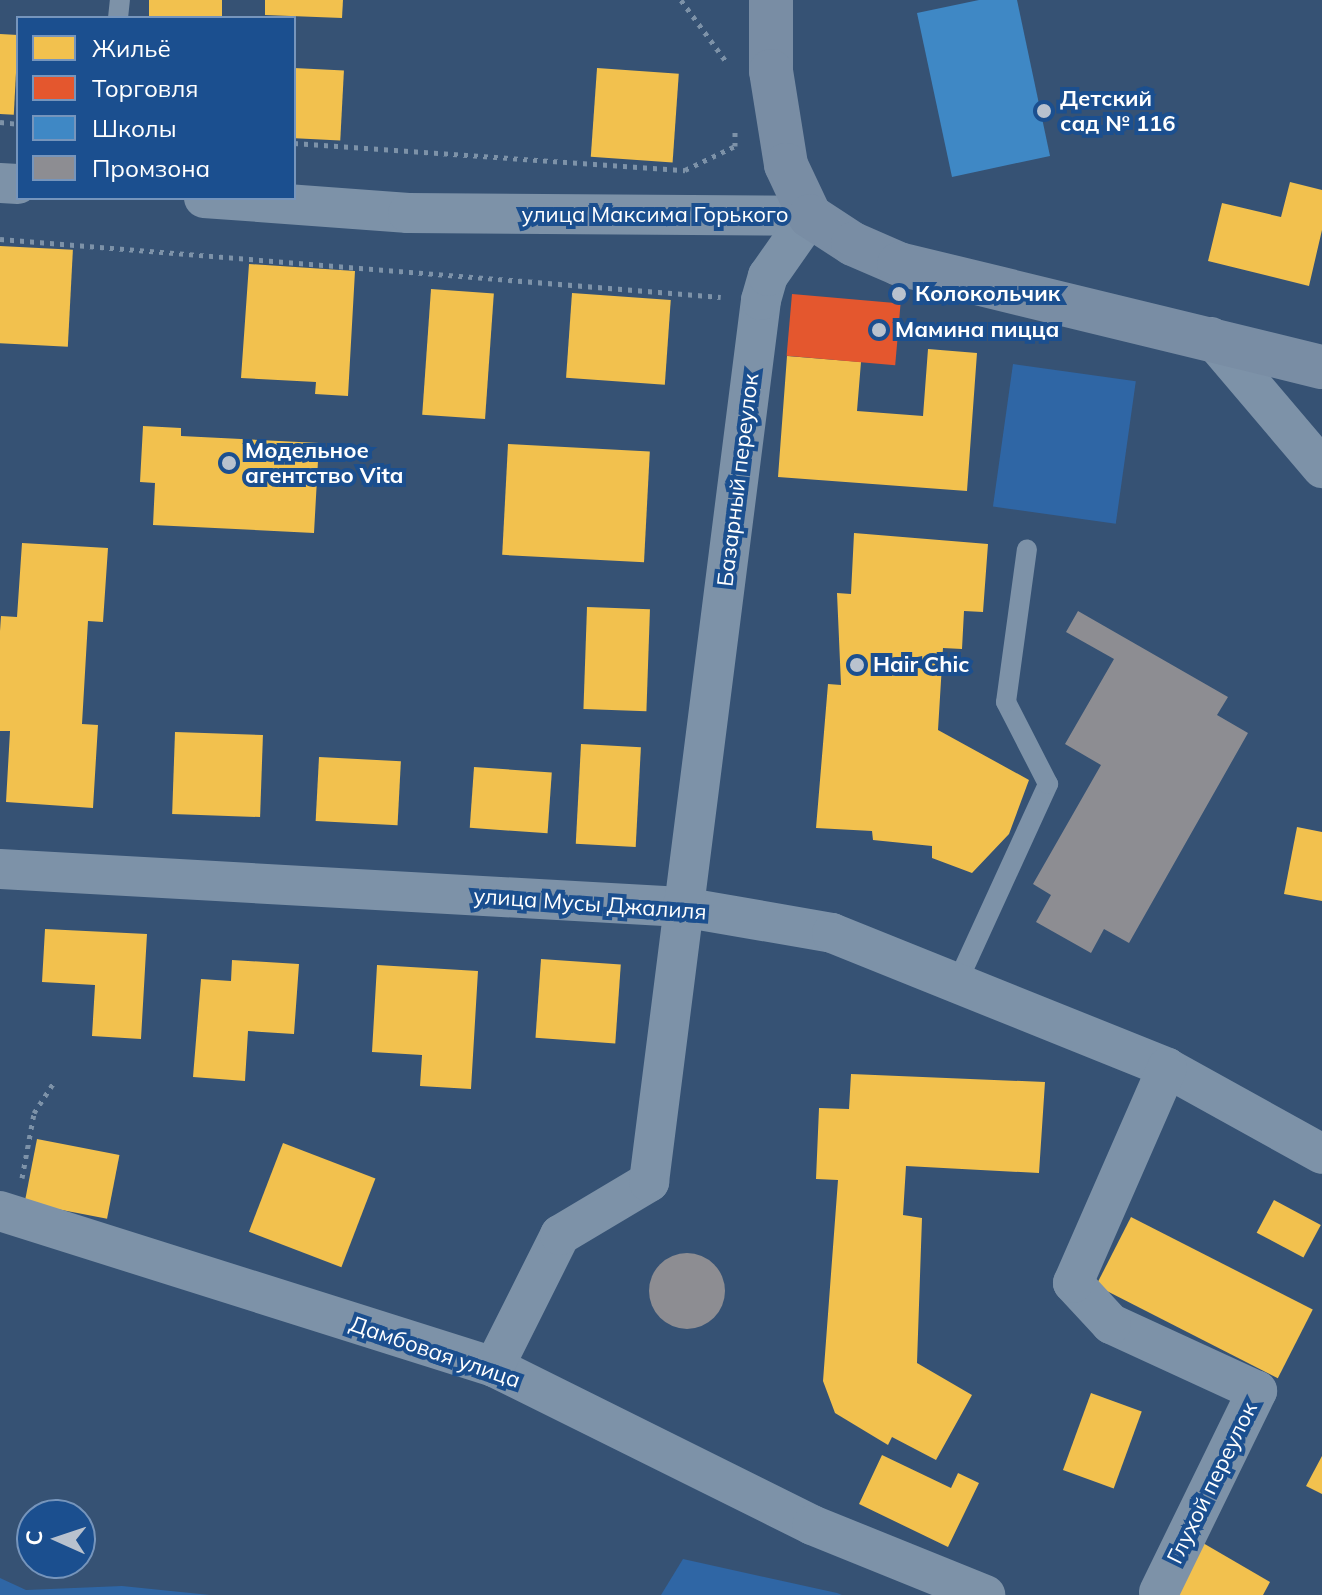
<!DOCTYPE html>
<html>
<head>
<meta charset="utf-8">
<style>
	body { margin:0 }
	#map { position:relative; width:1322px; height:1595px; overflow:hidden; background:#365274; font-family:Mulish,sans-serif }
	div>[style] { position:absolute }
	.green>* { inset:0; background:#2f66a5; transform-origin:0 0 }
	.homes>* { inset:0; background:#f2c14e; transform-origin:0 0 }
	.shops>* { inset:0; background:#e4572e; transform-origin:0 0 }
	.schools>* { inset:0; background:#3f88c5 }
	.industry>* { inset:0; background:#8d8d92 }
	.round { border-radius:50% }
	.path>* { height:5px; margin-top:-2.5px; transform-origin:0; background:repeating-linear-gradient(90deg,#7d92a8 0 4px,transparent 0 10px) }
	.lane>* { height:20px; margin:-10px; padding:0 10px; transform-origin:10px; border-radius:10px; background:#7d92a8 }
	.street>* { height:40px; margin:-20px; padding:0 20px; transform-origin:20px; border-radius:20px; background:#7d92a8 }
	.secondary>* { height:44px; margin:-22px; padding:0 22px; transform-origin:22px; border-radius:22px; background:#798da4 }
	.dots>* { width:22px; height:22px; translate:-50% -50%; box-sizing:border-box; border:4px solid #1b4f8f; border-radius:50% }
	span { translate:-50% -50%; white-space:nowrap; text-align:center; line-height:1.15; -webkit-text-stroke:8px #1b4f8f; paint-order:stroke }
	.poi-label { font-size:22px; color:#fff; font-weight:700 }
	.left { translate:0 -50%; text-align:left }
	.street-label { font-size:22px; color:#fff }
	.legend { position:absolute; left:16px; top:16px; width:280px; height:184px; box-sizing:border-box; background:#1b4f8f; border:2px solid #7695bc; margin:0; padding:10px 14px; list-style:none; font-size:24px; color:#fff }
	.legend li { display:flex; align-items:center; gap:16px; height:40px }
	.legend b { width:40px; border:2px solid #7695bc }
	.north { position:absolute; left:16px; top:1499px; width:80px; height:80px; box-sizing:border-box; background:#1b4f8f; border:2px solid #7695bc; border-radius:50%; rotate:273deg; font-size:22px; font-weight:700; line-height:32px; text-align:center; color:#fff }
	.north::after { content:''; display:block; margin:auto; width:28px; height:36px; background:#b9c2ce; clip-path:polygon(50% 0,100% 100%,50% 72%,0 100%) }
</style>
</head>
<body>
<div id="map">
	<div class="green">
		<i style="left:1013px;top:364px;width:124px;height:144px;rotate:8deg"></i>
		<i style="clip-path:polygon(683px 1559px,837px 1593px,842px 1595px,661px 1595px)"></i>
		<i style="clip-path:polygon(0 1578px,26px 1590px,122px 1586px,210px 1595px,0 1595px)"></i>
	</div>
	<div class="homes">
		<i style="left:149px;top:0;width:73px;height:18px"></i>
		<i style="clip-path:polygon(265px 0,343px 0,342px 18px,265px 15px)"></i>
		<i style="left:0;top:34px;width:18px;height:80px;rotate:3deg"></i>
		<i style="left:294px;top:68px;width:50px;height:70px;rotate:3deg"></i>
		<i style="left:597px;top:68px;width:82px;height:89px;rotate:4deg"></i>
		<i style="clip-path:polygon(1290px 182px,1322px 190px,1322px 230px,1309px 286px,1208px 261px,1222px 203px,1281px 217px)"></i>
		<i style="left:0;top:246px;width:73px;height:97px;rotate:3deg"></i>
		<i style="clip-path:polygon(249px 264px,355px 271px,348px 396px,315px 394px,316px 382px,241px 378px)"></i>
		<i style="left:431px;top:289px;width:63px;height:126px;rotate:4deg"></i>
		<i style="left:572px;top:293px;width:99px;height:85px;rotate:4deg"></i>
		<i style="clip-path:polygon(928px 349px,977px 353px,967px 491px,778px 477px,787px 356px,861px 362px,857px 411px,923px 416px)"></i>
		<i style="clip-path:polygon(143px 426px,181px 428px,181px 436px,319px 443px,314px 533px,153px 525px,155px 483px,140px 482px)"></i>
		<i style="left:508px;top:444px;width:142px;height:111px;rotate:3deg"></i>
		<i style="clip-path:polygon(854px 533px,988px 544px,983px 612px,964px 611px,962px 649px,943px 648px,938px 730px,1029px 780px,1009px 834px,972px 873px,932px 858px,932px 846px,873px 840px,872px 831px,816px 828px,828px 684px,841px 685px,837px 593px,851px 594px)"></i>
		<i style="clip-path:polygon(22px 543px,108px 548px,103px 622px,88px 621px,82px 724px,98px 725px,93px 808px,6px 802px,10px 731px,0 731px,0 631px,1px 616px,17px 617px)"></i>
		<i style="left:587px;top:607px;width:63px;height:102px;rotate:2deg"></i>
		<i style="left:175px;top:732px;width:88px;height:82px;rotate:2deg"></i>
		<i style="left:581px;top:744px;width:60px;height:100px;rotate:3deg"></i>
		<i style="left:319px;top:757px;width:82px;height:64px;rotate:3deg"></i>
		<i style="left:474px;top:767px;width:78px;height:61px;rotate:4deg"></i>
		<i style="clip-path:polygon(1297px 827px,1322px 832px,1322px 901px,1284px 894px)"></i>
		<i style="clip-path:polygon(45px 929px,147px 934px,141px 1039px,92px 1036px,95px 985px,42px 982px)"></i>
		<i style="left:541px;top:959px;width:80px;height:79px;rotate:4deg"></i>
		<i style="clip-path:polygon(232px 960px,299px 964px,294px 1034px,248px 1031px,245px 1081px,193px 1077px,201px 979px,231px 981px)"></i>
		<i style="clip-path:polygon(377px 965px,478px 971px,471px 1089px,420px 1086px,422px 1055px,372px 1052px)"></i>
		<i style="clip-path:polygon(851px 1074px,1045px 1082px,1039px 1173px,906px 1166px,903px 1215px,922px 1218px,917px 1363px,972px 1395px,936px 1460px,892px 1437px,888px 1445px,835px 1413px,823px 1381px,838px 1180px,816px 1179px,819px 1108px,849px 1109px)"></i>
		<i style="left:37px;top:1139px;width:84px;height:65px;rotate:11deg"></i>
		<i style="left:283px;top:1143px;width:99px;height:95px;rotate:21deg"></i>
		<i style="left:1274px;top:1200px;width:53px;height:37px;rotate:28deg"></i>
		<i style="left:1131px;top:1217px;width:204px;height:77px;rotate:27deg"></i>
		<i style="left:1091px;top:1393px;width:54px;height:82px;rotate:20deg"></i>
		<i style="clip-path:polygon(882px 1455px,951px 1488px,958px 1473px,979px 1483px,948px 1547px,859px 1504px)"></i>
		<i style="clip-path:polygon(1322px 1456px,1322px 1494px,1306px 1486px)"></i>
		<i style="clip-path:polygon(1203px 1543px,1270px 1582px,1263px 1595px,1174px 1595px)"></i>
	</div>
	<div class="shops">
		<i style="left:792px;top:294px;width:109px;height:62px;rotate:5deg"></i>
	</div>
	<div class="schools">
		<i style="clip-path:polygon(979px 0,1017px 0,1050px 156px,952px 177px,917px 13px)"></i>
	</div>
	<div class="industry">
		<i style="clip-path:polygon(1078px 611px,1228px 697px,1217px 715px,1248px 733px,1129px 943px,1104px 929px,1091px 953px,1036px 922px,1051px 895px,1033px 884px,1101px 765px,1065px 744px,1114px 659px,1066px 632px)"></i>
		<i class="round" style="left:649px;top:1253px;width:76px;height:76px"></i>
	</div>
	<div class="path">
		<i style="left:681px;top:0;width:79px;rotate:53.7deg"></i>
		<i style="left:0;top:122px;width:18px;rotate:6deg"></i>
		<i style="left:294px;top:143px;width:392px;rotate:4deg"></i>
		<i style="left:685px;top:170px;width:55px;rotate:-25.6deg"></i>
		<i style="left:735px;top:146px;width:15px;rotate:-90deg"></i>
		<i style="left:0;top:239px;width:723px;rotate:4.6deg"></i>
		<i style="left:22px;top:1178px;width:66px;rotate:-79.5deg"></i>
		<i style="left:34px;top:1113px;width:35px;rotate:-57deg"></i>
	</div>
	<div class="lane">
		<i style="left:118px;top:18px;width:18px;rotate:-84deg"></i>
		<i style="left:957px;top:983px;width:219px;rotate:-65.4deg"></i>
		<i style="left:1048px;top:784px;width:92px;rotate:-117.1deg"></i>
		<i style="left:1006px;top:702px;width:154px;rotate:-82.2deg"></i>
	</div>
	<div class="street">
		<i style="left:0;top:183px;width:18px;rotate:3deg"></i>
		<i style="left:204px;top:198px;width:205px;rotate:4.2deg"></i>
		<i style="left:408px;top:213px;width:402px;rotate:0.4deg"></i>
		<i style="left:1211px;top:337px;width:172px;rotate:49.7deg"></i>
		<i style="left:0;top:869px;width:683px;rotate:3.19deg"></i>
		<i style="left:682px;top:907px;width:152px;rotate:9.8deg"></i>
		<i style="left:832px;top:933px;width:361px;rotate:21.9deg"></i>
		<i style="left:1167px;top:1068px;width:177px;rotate:29deg"></i>
		<i style="left:0;top:1211px;width:518px;rotate:17.53deg"></i>
		<i style="left:494px;top:1367px;width:355px;rotate:26.4deg"></i>
		<i style="left:812px;top:1525px;width:187px;rotate:22deg"></i>
		<i style="left:494px;top:1367px;width:148px;rotate:-63.4deg"></i>
		<i style="left:560px;top:1235px;width:104px;rotate:-30.8deg"></i>
		<i style="left:649px;top:1182px;width:889px;rotate:-82.76deg"></i>
		<i style="left:761px;top:300px;width:25px;rotate:-74deg"></i>
		<i style="left:768px;top:276px;width:73px;rotate:-55deg"></i>
		<i style="left:1159px;top:1592px;width:224px;rotate:-64deg"></i>
		<i style="left:1257px;top:1391px;width:161px;rotate:-155.3deg"></i>
		<i style="left:1111px;top:1324px;width:56px;rotate:-132.8deg"></i>
		<i style="left:1073px;top:1283px;width:235px;rotate:-66.4deg"></i>
	</div>
	<div class="secondary">
		<i style="left:771px;top:0;width:71px;rotate:90deg"></i>
		<i style="left:771px;top:71px;width:95px;rotate:80.9deg"></i>
		<i style="left:786px;top:165px;width:56px;rotate:64.8deg"></i>
		<i style="left:810px;top:216px;width:51px;rotate:33.1deg"></i>
		<i style="left:853px;top:244px;width:50px;rotate:23.5deg"></i>
		<i style="left:899px;top:264px;width:435px;rotate:13.7deg"></i>
	</div>
	<div class="dots">
		<i style="left:1044px;top:111px;background:#b9c2ce"></i>
		<i style="left:899px;top:294px;background:#b9c2ce"></i>
		<i style="left:879px;top:330px;background:#b9c2ce"></i>
		<i style="left:229px;top:463px;background:#b9c2ce"></i>
		<i style="left:857px;top:665px;background:#b9c2ce"></i>
	</div>
	<div class="poi-label">
		<span class="left" style="left:1060px;top:111px">Детский<br>сад № 116</span>
		<span class="left" style="left:915px;top:294px">Колокольчик</span>
		<span class="left" style="left:895px;top:330px">Мамина пицца</span>
		<span class="left" style="left:245px;top:463px">Модельное<br>агентство Vita</span>
		<span class="left" style="left:873px;top:665px">Hair Chic</span>
	</div>
	<div class="street-label">
		<span style="left:655px;top:215px">улица Максима Горького</span>
		<span style="left:738px;top:480px;rotate:-83deg">Базарный переулок</span>
		<span style="left:590px;top:904px;rotate:4deg">улица Мусы Джалиля</span>
		<span style="left:435px;top:1352px;rotate:19deg">Дамбовая улица</span>
		<span style="left:1212px;top:1483px;rotate:-64deg">Глухой переулок</span>
	</div>
	<ul class="legend">
	<li><b style="height:22px;background:#f2c14e"></b>Жильё</li>
	<li><b style="height:22px;background:#e4572e"></b>Торговля</li>
	<li><b style="height:22px;background:#3f88c5"></b>Школы</li>
	<li><b style="height:22px;background:#8d8d92"></b>Промзона</li>
	</ul>
	<div class="north">С</div>
</div>
</body>
</html>
